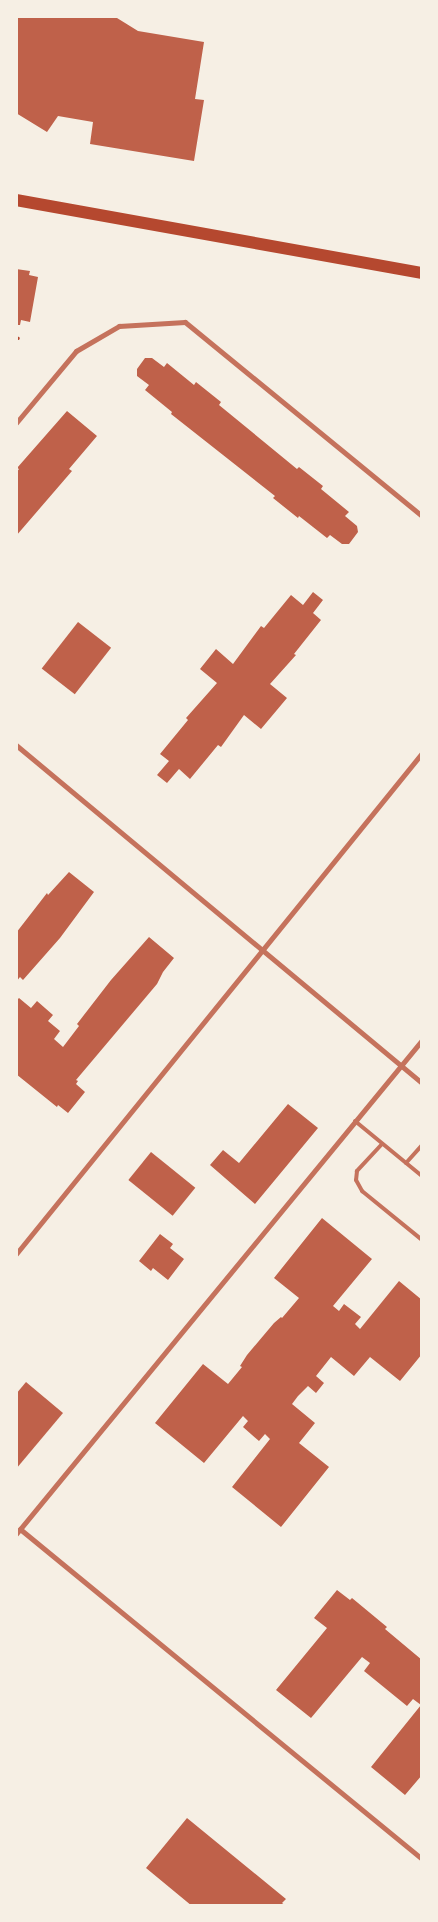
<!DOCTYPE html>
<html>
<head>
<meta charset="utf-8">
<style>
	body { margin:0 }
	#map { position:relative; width:438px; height:1922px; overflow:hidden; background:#f6efe4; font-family:Mulish,sans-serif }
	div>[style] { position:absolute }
	.building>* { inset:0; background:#bf614a; transform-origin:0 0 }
	.path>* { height:3px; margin:-1.5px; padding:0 1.5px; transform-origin:1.5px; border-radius:1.5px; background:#b5482f }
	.service>* { height:4px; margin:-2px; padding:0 2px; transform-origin:2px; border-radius:2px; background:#c5725c }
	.minor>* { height:5px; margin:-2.5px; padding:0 2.5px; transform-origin:2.5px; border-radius:2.5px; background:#c5725c }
	.primary>* { height:12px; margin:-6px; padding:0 6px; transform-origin:6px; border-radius:6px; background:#b5482f }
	span { translate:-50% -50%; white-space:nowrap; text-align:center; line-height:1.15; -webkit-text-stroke:4.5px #f6efe4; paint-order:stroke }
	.frame { position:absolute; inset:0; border:18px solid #f6efe4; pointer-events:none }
</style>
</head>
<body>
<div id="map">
	<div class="building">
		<i style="clip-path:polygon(16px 16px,119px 16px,117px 18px,138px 31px,204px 42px,195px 99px,204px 100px,194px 161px,90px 144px,93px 122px,58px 116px,47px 132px,16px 113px)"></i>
		<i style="clip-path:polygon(16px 269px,30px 271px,29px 275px,38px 277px,30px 322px,21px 320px,20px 325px,16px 325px)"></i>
		<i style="clip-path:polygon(145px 358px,152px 358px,164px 367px,167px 363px,194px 385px,196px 382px,221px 402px,219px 405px,297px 469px,299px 467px,323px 486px,321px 489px,349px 512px,345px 516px,357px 526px,358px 532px,349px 544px,342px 544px,330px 535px,327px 538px,299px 516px,298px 518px,273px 498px,275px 496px,171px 414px,172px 412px,145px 390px,149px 385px,137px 376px,137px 369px)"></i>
		<i style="clip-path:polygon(67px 411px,97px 436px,69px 469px,72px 471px,16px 536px,16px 473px,19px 469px,17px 468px)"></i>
		<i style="clip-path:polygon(313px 592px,323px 600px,313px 613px,321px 620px,294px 654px,296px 655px,270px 684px,287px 698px,261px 729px,244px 715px,221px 747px,218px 745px,190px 779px,179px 769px,167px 783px,157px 775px,169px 761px,160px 754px,188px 720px,186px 718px,217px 683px,200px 669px,216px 649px,233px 664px,261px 626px,264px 628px,291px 595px,303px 605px)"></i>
		<i style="left:78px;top:622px;width:42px;height:59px;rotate:38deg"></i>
		<i style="clip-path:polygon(69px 872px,94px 892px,60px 938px,23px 980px,20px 977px,16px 982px,16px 933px,47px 893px,48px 895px)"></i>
		<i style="clip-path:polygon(149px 937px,174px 958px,163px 972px,157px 984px,76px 1080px,78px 1081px,76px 1084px,85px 1092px,68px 1113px,58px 1105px,57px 1107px,16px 1074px,16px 1001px,19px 998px,31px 1008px,37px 1001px,53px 1015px,48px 1021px,60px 1031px,54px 1039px,63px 1047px,79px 1026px,77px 1024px,111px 980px)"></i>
		<i style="clip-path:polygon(288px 1104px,318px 1128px,255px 1204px,210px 1165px,223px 1150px,239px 1163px)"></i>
		<i style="left:151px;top:1152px;width:57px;height:36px;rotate:39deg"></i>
		<i style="clip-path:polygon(322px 1218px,372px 1259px,333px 1306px,339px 1311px,344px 1304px,361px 1317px,355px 1324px,360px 1329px,399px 1281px,422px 1300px,422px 1354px,400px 1381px,370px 1357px,354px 1376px,331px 1357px,316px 1376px,324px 1383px,316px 1393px,308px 1386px,298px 1396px,292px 1404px,315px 1423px,299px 1443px,329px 1467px,281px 1527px,232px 1487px,270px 1439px,265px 1434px,259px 1441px,243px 1427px,248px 1421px,243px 1416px,204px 1463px,155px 1423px,203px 1364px,228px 1384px,242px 1367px,240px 1366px,247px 1355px,274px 1323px,281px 1317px,282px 1318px,299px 1298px,274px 1278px)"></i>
		<i style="clip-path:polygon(160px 1234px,173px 1244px,170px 1248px,184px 1259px,168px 1280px,153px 1268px,151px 1271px,139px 1261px)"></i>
		<i style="clip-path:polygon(26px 1382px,63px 1413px,16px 1469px,16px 1394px)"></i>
		<i style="clip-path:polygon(337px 1590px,350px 1600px,352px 1598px,387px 1627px,385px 1629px,422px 1660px,422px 1775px,405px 1795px,371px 1767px,421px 1705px,413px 1699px,407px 1706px,364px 1671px,370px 1663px,362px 1657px,311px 1718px,276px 1690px,327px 1628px,314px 1618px)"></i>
		<i style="clip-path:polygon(187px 1818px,286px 1899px,282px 1903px,286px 1906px,192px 1906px,146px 1868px)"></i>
	</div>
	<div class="path">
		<i style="left:16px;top:337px;width:2px;rotate:27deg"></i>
	</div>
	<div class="service">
		<i style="left:355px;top:1121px;width:87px;rotate:39.4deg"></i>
		<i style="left:382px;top:1144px;width:37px;rotate:133deg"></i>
		<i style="left:357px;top:1171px;width:9px;rotate:96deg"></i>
		<i style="left:356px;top:1180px;width:13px;rotate:61deg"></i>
		<i style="left:362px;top:1191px;width:77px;rotate:39.2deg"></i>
		<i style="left:406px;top:1163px;width:24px;rotate:-48deg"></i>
	</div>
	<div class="minor">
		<i style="left:16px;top:423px;width:94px;rotate:-50.2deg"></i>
		<i style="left:76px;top:351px;width:50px;rotate:-30.2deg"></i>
		<i style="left:119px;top:326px;width:66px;rotate:-3.5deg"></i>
		<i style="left:185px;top:322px;width:306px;rotate:39.3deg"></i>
		<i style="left:16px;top:745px;width:528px;rotate:39.78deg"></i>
		<i style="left:16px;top:1254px;width:645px;rotate:-50.98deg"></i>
		<i style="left:20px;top:1529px;width:520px;rotate:39.38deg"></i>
		<i style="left:16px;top:1534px;width:639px;rotate:-50.58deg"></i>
	</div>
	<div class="primary">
		<i style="left:16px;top:200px;width:413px;rotate:10.2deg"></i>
	</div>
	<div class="frame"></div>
</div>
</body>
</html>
